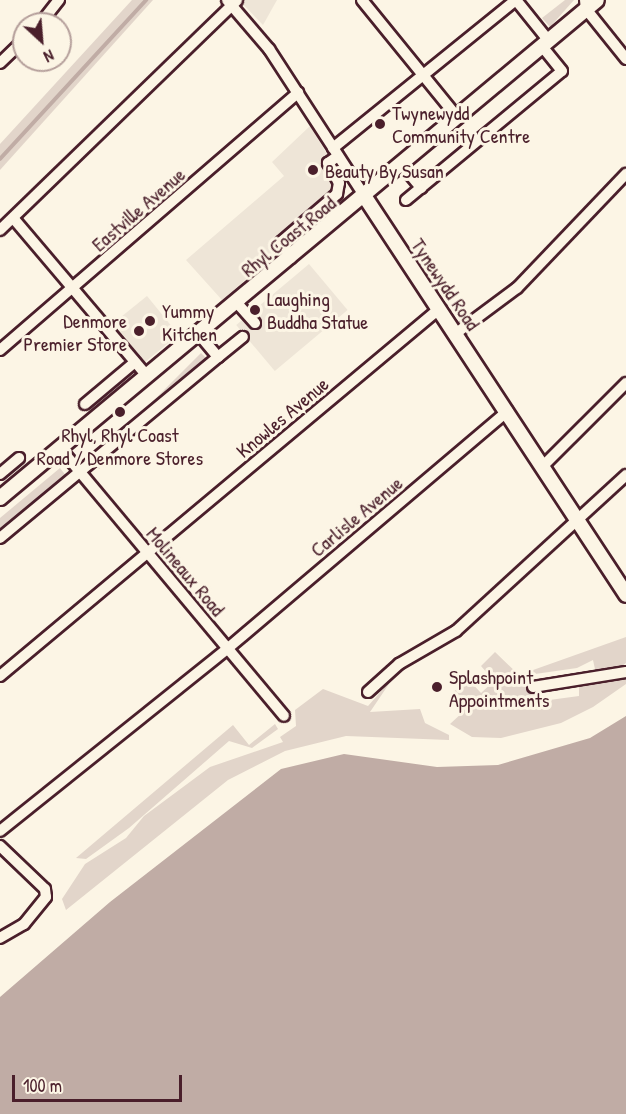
<!DOCTYPE html>
<html>
<head>
<meta charset="utf-8">
<style>
	body { margin:0 }
	#map { position:relative; width:626px; height:1114px; overflow:hidden; background:#fcf5e5; font-family:"Patrick Hand",sans-serif }
	div>[style] { position:absolute }
	.built>* { inset:0; background:#eee5d7; transform-origin:0 0 }
	.green>* { inset:0; background:#e2d5ca; transform-origin:0 0 }
	.water>* { inset:0; background:#c0aca5 }
	.stream>* { height:4px; margin:-2px; padding:0 2px; transform-origin:2px; border-radius:2px; background:#c0aca5 }
	.roads { filter:drop-shadow(2px 0 #4a1f2b) drop-shadow(-2px 0 #4a1f2b) drop-shadow(0 2px #4a1f2b) drop-shadow(0 -2px #4a1f2b) }
	.minor>* { height:10px; margin:-5px; padding:0 5px; transform-origin:5px; border-radius:5px; background:#fcf5e5 }
	.major>* { height:14px; margin:-7px; padding:0 7px; transform-origin:7px; border-radius:7px; background:#fcf5e5 }
	.dots>* { width:16px; height:16px; translate:-50% -50%; box-sizing:border-box; border:3px solid #fcf5e5; border-radius:50% }
	span { translate:-50% -50%; white-space:nowrap; text-align:center; line-height:1.15; -webkit-text-stroke:6px #fcf5e5; paint-order:stroke }
	.poi-label { font-size:20px; color:#4a1f2b }
	.left { translate:0 -50%; text-align:left }
	.right { translate:-100% -50%; text-align:right }
	.street-label { font-size:20px; color:#4a1f2b }
	.north { position:absolute; left:12px; top:12px; width:60px; height:60px; box-sizing:border-box; background:#fcf5e5; border:2px solid #b59f9b; border-radius:50%; rotate:154deg; font-size:16px; font-weight:700; line-height:24px; text-align:center; color:#4a1f2b }
	.north::after { content:''; display:block; margin:auto; width:21px; height:27px; background:#4a1f2b; clip-path:polygon(50% 0,100% 100%,50% 72%,0 100%) }
	.scale { position:absolute; left:12px; top:1075px; width:170px; height:27px; box-sizing:border-box; border:3px solid #4a1f2b; border-top:0; padding-left:8px; font-size:18px; line-height:21px; white-space:nowrap; color:#4a1f2b; -webkit-text-stroke:4px #fcf5e5; paint-order:stroke }
</style>
</head>
<body>
<div id="map">
	<div class="built">
		<i style="clip-path:polygon(239px 0,277px 0,263px 25px)"></i>
		<i style="clip-path:polygon(310px 126px,345px 184px,343px 196px,222px 300px,186px 260px,284px 176px,272px 162px)"></i>
		<i style="left:309px;top:264px;width:60px;height:95px;rotate:50deg"></i>
		<i style="left:147px;top:296px;width:50px;height:43px;rotate:51deg"></i>
	</div>
	<div class="green">
		<i style="clip-path:polygon(132px 0,153px 0,0 170px,0 144px)"></i>
		<i style="clip-path:polygon(565px 0,574px 0,550px 27px,542px 18px)"></i>
		<i style="left:201px;top:353px;width:10px;height:154px;rotate:45deg"></i>
		<i style="clip-path:polygon(60px 468px,67px 477px,0 532px,0 518px)"></i>
		<i style="clip-path:polygon(626px 637px,626px 663px,617px 670px,596px 674px,593px 660px,577px 668px,528px 675px,530px 692px,540px 692px,542px 701px,579px 696px,579px 686px,626px 679px,626px 684px,593px 707px,561px 723px,501px 738px,472px 737px,450px 724px,463px 712px,449px 696px,468px 679px,481px 693px,494px 681px,481px 666px,495px 652px,519px 675px)"></i>
		<i style="clip-path:polygon(393px 678px,370px 712px,420px 709px,425px 723px,449px 735px,449px 740px,346px 736px,285px 751px,228px 780px,66px 910px,62px 899px,85px 864px,126px 838px,144px 816px,210px 767px,283px 742px,280px 737px,296px 726px,295px 710px,323px 689px,368px 706px)"></i>
		<i style="clip-path:polygon(275px 724px,278px 729px,252px 748px,229px 741px,129px 828px,86px 859px,76px 858px,233px 725px,249px 745px)"></i>
	</div>
	<div class="water">
		<i style="clip-path:polygon(626px 716px,626px 1114px,0 1114px,0 997px,110px 902px,281px 769px,344px 754px,437px 767px,498px 765px,590px 738px)"></i>
	</div>
	<div class="stream">
		<i style="left:0;top:159px;width:216px;rotate:-47.4deg"></i>
	</div>
	<div class="roads">
		<div class="minor">
			<i style="left:227px;top:0;width:65px;rotate:49.4deg"></i>
			<i style="left:269px;top:49px;width:176px;rotate:57deg"></i>
			<i style="left:362px;top:0;width:152px;rotate:50.9deg"></i>
			<i style="left:516px;top:0;width:53px;rotate:51.2deg"></i>
			<i style="left:585px;top:0;width:9px;rotate:84deg"></i>
			<i style="left:586px;top:9px;width:64px;rotate:51.3deg"></i>
			<i style="left:40px;top:24px;width:31px;rotate:-52deg"></i>
			<i style="left:0;top:63px;width:33px;rotate:-44deg"></i>
			<i style="left:333px;top:148px;width:235px;rotate:-39deg"></i>
			<i style="left:402px;top:165px;width:30px;rotate:50deg"></i>
			<i style="left:406px;top:200px;width:202px;rotate:-39.6deg"></i>
			<i style="left:562px;top:71px;width:32px;rotate:-129deg"></i>
			<i style="left:14px;top:219px;width:206px;rotate:49.7deg"></i>
			<i style="left:0;top:230px;width:330px;rotate:-44.1deg"></i>
			<i style="left:291px;top:258px;width:19px;rotate:-122deg"></i>
			<i style="left:281px;top:242px;width:74px;rotate:-40.6deg"></i>
			<i style="left:337px;top:194px;width:11px;rotate:-80deg"></i>
			<i style="left:339px;top:183px;width:23px;rotate:-119deg"></i>
			<i style="left:328px;top:163px;width:12px;rotate:-35deg"></i>
			<i style="left:237px;top:303px;width:27px;rotate:48deg"></i>
			<i style="left:455px;top:334px;width:77px;rotate:-36.6deg"></i>
			<i style="left:517px;top:288px;width:158px;rotate:-46.3deg"></i>
			<i style="left:0;top:350px;width:394px;rotate:-40.8deg"></i>
			<i style="left:218px;top:357px;width:32px;rotate:-39deg"></i>
			<i style="left:85px;top:404px;width:65px;rotate:-40deg"></i>
			<i style="left:60px;top:448px;width:349px;rotate:50.1deg"></i>
			<i style="left:544px;top:465px;width:116px;rotate:-45deg"></i>
			<i style="left:0;top:474px;width:25px;rotate:-40deg"></i>
			<i style="left:0;top:538px;width:283px;rotate:-39.7deg"></i>
			<i style="left:218px;top:357px;width:30px;rotate:-130deg"></i>
			<i style="left:0;top:676px;width:572px;rotate:-39.9deg"></i>
			<i style="left:533px;top:687px;width:94px;rotate:-9.2deg"></i>
			<i style="left:368px;top:692px;width:42px;rotate:-42.1deg"></i>
			<i style="left:399px;top:664px;width:66px;rotate:-30.1deg"></i>
			<i style="left:456px;top:631px;width:231px;rotate:-42.5deg"></i>
			<i style="left:0;top:831px;width:291px;rotate:-38.7deg"></i>
			<i style="left:227px;top:649px;width:368px;rotate:-40.3deg"></i>
			<i style="left:0;top:846px;width:62px;rotate:43.7deg"></i>
			<i style="left:45px;top:889px;width:8px;rotate:83deg"></i>
			<i style="left:46px;top:897px;width:35px;rotate:129deg"></i>
			<i style="left:24px;top:924px;width:28px;rotate:150deg"></i>
		</div>
		<div class="major">
			<i style="left:365px;top:197px;width:476px;rotate:56.7deg"></i>
			<i style="left:0;top:498px;width:777px;rotate:-39.83deg"></i>
		</div>
	</div>
	<div class="dots">
		<i style="left:380px;top:124px;background:#4a1f2b"></i>
		<i style="left:313px;top:170px;background:#4a1f2b"></i>
		<i style="left:255px;top:310px;background:#4a1f2b"></i>
		<i style="left:150px;top:321px;background:#4a1f2b"></i>
		<i style="left:139px;top:331px;background:#4a1f2b"></i>
		<i style="left:120px;top:412px;background:#4a1f2b"></i>
		<i style="left:437px;top:687px;background:#4a1f2b"></i>
	</div>
	<div class="poi-label">
		<span class="left" style="left:392px;top:124px">Twynewydd<br>Community Centre</span>
		<span class="left" style="left:325px;top:170px">Beauty By Susan</span>
		<span class="left" style="left:267px;top:310px">Laughing<br>Buddha Statue</span>
		<span class="left" style="left:162px;top:322px">Yummy<br>Kitchen</span>
		<span class="right" style="left:127px;top:332px">Denmore<br>Premier Store</span>
		<span style="left:120px;top:446px">Rhyl, Rhyl Coast<br>Road / Denmore Stores</span>
		<span class="left" style="left:449px;top:688px">Splashpoint<br>Appointments</span>
	</div>
	<div class="street-label">
		<span style="left:138px;top:209px;rotate:-41deg">Eastville Avenue</span>
		<span style="left:288px;top:236px;rotate:-39deg">Rhyl Coast Road</span>
		<span style="left:446px;top:284px;rotate:56deg">Tynewydd Road</span>
		<span style="left:282px;top:417px;rotate:-40deg">Knowles Avenue</span>
		<span style="left:356px;top:516px;rotate:-40deg">Carlisle Avenue</span>
		<span style="left:186px;top:571px;rotate:50deg">Molineaux Road</span>
	</div>
	<div class="north">N</div>
	<div class="scale">100 m</div>
</div>
</body>
</html>
